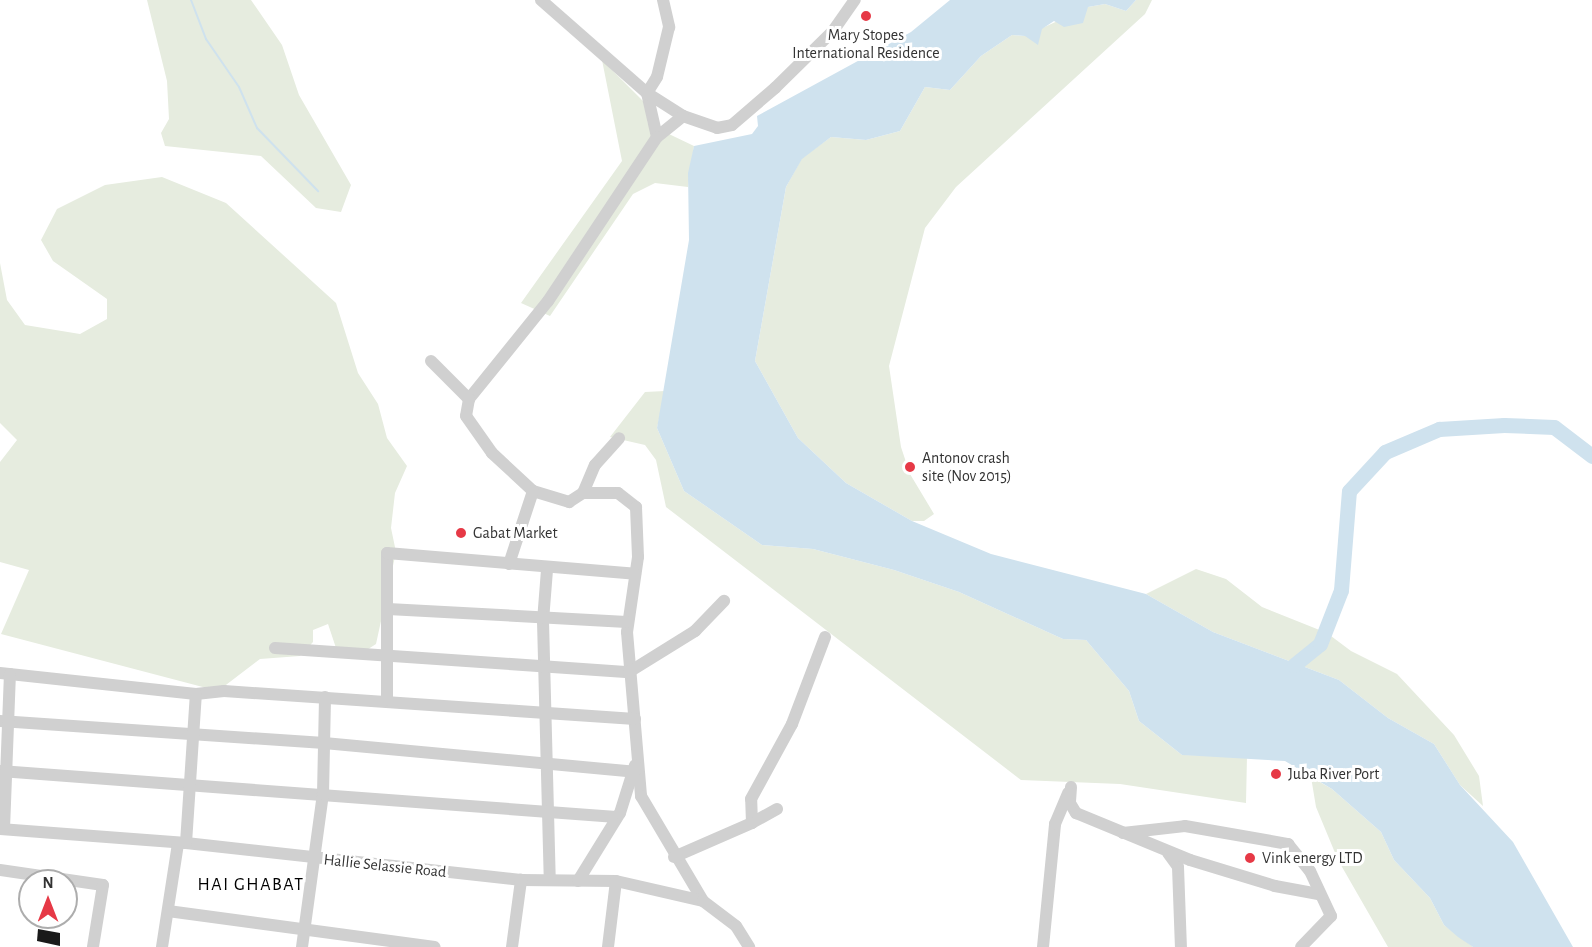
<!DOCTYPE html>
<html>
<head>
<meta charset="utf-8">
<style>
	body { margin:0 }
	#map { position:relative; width:1592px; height:947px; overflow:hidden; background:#fff; font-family:"Alegreya Sans",sans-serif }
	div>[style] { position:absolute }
	.green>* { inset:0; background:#e6ecdf }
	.water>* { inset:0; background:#cfe2ee }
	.stream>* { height:2px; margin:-1px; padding:0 1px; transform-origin:1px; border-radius:1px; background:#cfe2ee }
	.river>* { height:15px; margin:-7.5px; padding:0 7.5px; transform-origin:7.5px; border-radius:7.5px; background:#cfe2ee }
	.building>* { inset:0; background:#1a1a1a }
	.minor>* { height:12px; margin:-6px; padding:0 6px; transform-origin:6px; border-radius:6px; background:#d0d0d0 }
	.dots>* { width:16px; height:16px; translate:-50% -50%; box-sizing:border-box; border:3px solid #fff; border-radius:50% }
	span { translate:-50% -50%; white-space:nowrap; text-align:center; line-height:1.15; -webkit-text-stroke:6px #fff; paint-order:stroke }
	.poi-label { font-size:16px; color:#333 }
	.left { translate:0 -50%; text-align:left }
	.street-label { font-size:16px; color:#333 }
	.neighbourhood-label { font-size:18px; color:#000; letter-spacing:1.5px }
	.north { position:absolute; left:18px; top:869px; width:60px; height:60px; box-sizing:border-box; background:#fff; border:2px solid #adadad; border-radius:50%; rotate:0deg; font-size:16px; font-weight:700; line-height:24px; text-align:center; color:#333 }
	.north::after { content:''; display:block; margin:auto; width:21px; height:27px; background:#e63946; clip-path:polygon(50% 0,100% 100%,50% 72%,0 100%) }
</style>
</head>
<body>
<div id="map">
	<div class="green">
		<i style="clip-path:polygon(147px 0,251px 0,282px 45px,299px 95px,351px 185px,341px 212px,316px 208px,261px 156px,165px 146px,161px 133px,169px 119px,167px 81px)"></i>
		<i style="clip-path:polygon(1136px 0,1152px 0,1145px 14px,956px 187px,925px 228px,889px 366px,901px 447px,910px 474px,934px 514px,924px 521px,912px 521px,846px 483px,798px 438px,755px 361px,786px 187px,802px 158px,831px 137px,866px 140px,900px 131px,925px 87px,950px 90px,981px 56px,1012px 35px,1025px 36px,1088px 7px,1105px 4px,1126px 11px)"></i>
		<i style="clip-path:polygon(602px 60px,646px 104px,648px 124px,694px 146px,688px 187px,655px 183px,633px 194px,550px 316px,521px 303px,622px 161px)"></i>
		<i style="clip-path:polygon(162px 177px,226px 203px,336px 303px,358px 373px,378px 404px,387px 438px,407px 466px,395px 493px,391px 528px,396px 552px,376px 644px,359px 655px,338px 654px,328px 624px,313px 630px,313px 642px,300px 656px,260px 659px,218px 691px,1px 634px,29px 570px,0 562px,0 462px,17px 440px,0 423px,0 263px,7px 300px,25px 325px,80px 334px,107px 319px,107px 299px,53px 261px,41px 240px,57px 209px,105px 185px)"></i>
		<i style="clip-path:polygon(665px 391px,657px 428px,684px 491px,762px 545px,813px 549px,894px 570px,959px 592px,1063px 639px,1086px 640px,1129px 691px,1139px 721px,1182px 755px,1247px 756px,1246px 803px,1120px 784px,1021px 780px,666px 507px,656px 460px,645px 445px,610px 437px,645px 392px)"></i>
		<i style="clip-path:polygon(1196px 569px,1226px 579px,1262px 607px,1327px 633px,1351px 651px,1397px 674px,1454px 735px,1479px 776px,1483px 806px,1460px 785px,1434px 744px,1388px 718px,1339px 680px,1213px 632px,1146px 594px)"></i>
		<i style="clip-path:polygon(1311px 777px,1332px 789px,1381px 832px,1394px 860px,1430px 898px,1444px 925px,1473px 947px,1388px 947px,1338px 860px,1316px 807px)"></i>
	</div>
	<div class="water">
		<i style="clip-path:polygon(950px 0,1136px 0,1126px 11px,1105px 4px,1088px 7px,1083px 23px,1064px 27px,1054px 21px,1042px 29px,1038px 45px,1025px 36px,1012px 35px,981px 56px,950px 90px,925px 87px,900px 131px,866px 140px,831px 137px,802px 159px,786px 187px,755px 361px,798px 438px,846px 483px,912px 521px,991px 554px,1146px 594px,1213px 632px,1339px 680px,1388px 718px,1434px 744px,1460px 785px,1513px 842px,1573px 947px,1473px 947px,1458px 937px,1444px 925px,1430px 898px,1394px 860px,1381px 832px,1332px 789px,1285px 761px,1182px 755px,1139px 721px,1129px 691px,1086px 640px,1063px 639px,959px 592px,894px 570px,813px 549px,762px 545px,684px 491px,657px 428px,689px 240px,688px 173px,694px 146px,752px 134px,758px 126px,757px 116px,911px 32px)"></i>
	</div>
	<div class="stream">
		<i style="left:191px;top:0;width:42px;rotate:69deg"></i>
		<i style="left:206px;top:39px;width:58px;rotate:55.5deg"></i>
		<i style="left:239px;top:87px;width:45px;rotate:66.3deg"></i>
		<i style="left:257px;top:128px;width:88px;rotate:45.9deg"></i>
	</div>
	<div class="river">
		<i style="left:1294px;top:665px;width:33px;rotate:-39deg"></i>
		<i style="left:1320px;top:644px;width:58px;rotate:-68.7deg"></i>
		<i style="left:1341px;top:590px;width:99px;rotate:-85.4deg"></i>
		<i style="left:1349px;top:491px;width:53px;rotate:-47.3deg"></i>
		<i style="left:1385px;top:452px;width:59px;rotate:-23.1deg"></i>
		<i style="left:1439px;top:429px;width:65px;rotate:-3.5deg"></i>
		<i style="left:1504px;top:425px;width:50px;rotate:2.3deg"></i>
		<i style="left:1554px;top:427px;width:48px;rotate:37.3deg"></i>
	</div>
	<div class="building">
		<i style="clip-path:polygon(38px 929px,60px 933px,60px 946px,37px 941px)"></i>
	</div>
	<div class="minor">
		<i style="left:541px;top:0;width:141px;rotate:41.3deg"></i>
		<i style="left:647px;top:93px;width:45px;rotate:77.2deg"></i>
		<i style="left:663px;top:0;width:28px;rotate:77deg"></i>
		<i style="left:669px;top:27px;width:51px;rotate:103.5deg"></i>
		<i style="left:657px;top:77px;width:19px;rotate:122deg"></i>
		<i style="left:647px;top:93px;width:43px;rotate:32.6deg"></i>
		<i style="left:683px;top:116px;width:36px;rotate:19deg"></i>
		<i style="left:717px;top:128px;width:15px;rotate:-11deg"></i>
		<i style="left:732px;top:125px;width:57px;rotate:-40.7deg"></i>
		<i style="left:775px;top:88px;width:81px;rotate:-44.5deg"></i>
		<i style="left:833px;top:31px;width:38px;rotate:-55deg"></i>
		<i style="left:683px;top:116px;width:33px;rotate:141deg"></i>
		<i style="left:657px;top:137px;width:197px;rotate:123.6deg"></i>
		<i style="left:548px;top:301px;width:126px;rotate:128.9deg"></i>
		<i style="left:469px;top:399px;width:17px;rotate:100deg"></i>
		<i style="left:466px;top:416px;width:45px;rotate:54.9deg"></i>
		<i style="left:492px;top:453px;width:56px;rotate:42.8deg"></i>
		<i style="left:533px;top:491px;width:38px;rotate:17deg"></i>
		<i style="left:569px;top:502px;width:17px;rotate:-33deg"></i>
		<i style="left:583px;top:493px;width:35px"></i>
		<i style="left:618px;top:493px;width:23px;rotate:38deg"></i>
		<i style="left:636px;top:507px;width:50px;rotate:87.7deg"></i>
		<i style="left:638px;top:557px;width:76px;rotate:98.3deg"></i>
		<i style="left:627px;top:632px;width:165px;rotate:85.1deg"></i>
		<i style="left:641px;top:796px;width:122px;rotate:59.4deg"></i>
		<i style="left:431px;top:361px;width:54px;rotate:45deg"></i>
		<i style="left:583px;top:493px;width:30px;rotate:-67deg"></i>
		<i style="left:595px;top:465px;width:36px;rotate:-48deg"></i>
		<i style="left:509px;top:564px;width:77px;rotate:-71.8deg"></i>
		<i style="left:547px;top:570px;width:51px;rotate:94.5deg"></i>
		<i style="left:543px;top:621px;width:259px;rotate:88.5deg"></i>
		<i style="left:388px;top:609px;width:239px;rotate:3.1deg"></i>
		<i style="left:275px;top:648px;width:355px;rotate:3.9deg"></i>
		<i style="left:629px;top:672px;width:78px;rotate:-31.8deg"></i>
		<i style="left:695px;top:631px;width:42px;rotate:-46deg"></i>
		<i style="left:0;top:673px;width:197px;rotate:6.1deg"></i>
		<i style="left:196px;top:694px;width:28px;rotate:-6deg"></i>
		<i style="left:224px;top:691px;width:412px;rotate:3.9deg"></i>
		<i style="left:387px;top:700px;width:147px;rotate:-90deg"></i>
		<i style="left:387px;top:553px;width:249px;rotate:4.8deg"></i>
		<i style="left:0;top:721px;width:325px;rotate:3.9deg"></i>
		<i style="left:324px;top:743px;width:312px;rotate:5.3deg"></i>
		<i style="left:0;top:771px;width:618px;rotate:4.27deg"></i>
		<i style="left:1071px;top:787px;width:16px;rotate:94deg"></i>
		<i style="left:1070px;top:803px;width:12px;rotate:59deg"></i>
		<i style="left:1076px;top:813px;width:123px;rotate:22.4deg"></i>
		<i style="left:1190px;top:860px;width:89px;rotate:17deg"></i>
		<i style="left:1275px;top:886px;width:44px;rotate:10.5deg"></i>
		<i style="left:777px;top:809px;width:29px;rotate:151deg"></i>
		<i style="left:752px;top:823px;width:24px;rotate:-92deg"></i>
		<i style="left:751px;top:799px;width:85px;rotate:-61.3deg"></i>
		<i style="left:792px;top:724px;width:93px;rotate:-69.2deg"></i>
		<i style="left:0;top:829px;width:187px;rotate:4.3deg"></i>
		<i style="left:186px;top:843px;width:337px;rotate:6.3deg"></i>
		<i style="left:521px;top:880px;width:95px;rotate:0.6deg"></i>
		<i style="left:616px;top:881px;width:89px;rotate:12.9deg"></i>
		<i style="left:703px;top:901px;width:41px;rotate:37.1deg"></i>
		<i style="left:736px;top:926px;width:25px;rotate:58deg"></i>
		<i style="left:4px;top:829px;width:155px;rotate:-87.8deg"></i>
		<i style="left:1123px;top:833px;width:62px;rotate:-6.4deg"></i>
		<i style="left:1185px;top:826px;width:105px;rotate:9.9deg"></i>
		<i style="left:1288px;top:844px;width:35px;rotate:51deg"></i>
		<i style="left:1310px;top:871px;width:50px;rotate:65deg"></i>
		<i style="left:1331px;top:916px;width:43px;rotate:134.1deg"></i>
		<i style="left:186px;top:843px;width:149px;rotate:-86.2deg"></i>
		<i style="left:1168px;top:853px;width:17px;rotate:54deg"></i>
		<i style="left:1178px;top:867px;width:80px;rotate:87.9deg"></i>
		<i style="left:674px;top:857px;width:85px;rotate:-23.6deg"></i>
		<i style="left:0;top:870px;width:104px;rotate:8.3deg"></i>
		<i style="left:103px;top:885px;width:63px;rotate:99.2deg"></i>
		<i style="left:578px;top:881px;width:80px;rotate:-58.3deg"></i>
		<i style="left:620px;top:813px;width:50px;rotate:-72.6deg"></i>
		<i style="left:168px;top:911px;width:269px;rotate:7.7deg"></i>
		<i style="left:162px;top:947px;width:104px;rotate:-81.2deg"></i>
		<i style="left:302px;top:947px;width:154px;rotate:-82.2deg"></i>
		<i style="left:323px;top:794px;width:97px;rotate:-88.8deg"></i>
		<i style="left:512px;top:947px;width:68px;rotate:-82.3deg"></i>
		<i style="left:608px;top:947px;width:66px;rotate:-83.1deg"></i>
		<i style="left:1043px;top:947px;width:124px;rotate:-84.4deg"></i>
		<i style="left:1055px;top:824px;width:34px;rotate:-67deg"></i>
	</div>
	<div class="dots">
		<i style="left:866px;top:16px;background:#e63946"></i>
		<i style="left:910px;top:467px;background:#e63946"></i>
		<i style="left:461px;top:533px;background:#e63946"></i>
		<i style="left:1276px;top:774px;background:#e63946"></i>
		<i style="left:1250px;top:858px;background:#e63946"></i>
	</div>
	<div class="poi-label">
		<span style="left:866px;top:44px">Mary Stopes<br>International Residence</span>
		<span class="left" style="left:922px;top:467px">Antonov crash<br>site (Nov 2015)</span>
		<span class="left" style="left:473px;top:533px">Gabat Market</span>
		<span class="left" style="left:1288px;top:774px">Juba River Port</span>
		<span class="left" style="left:1262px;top:858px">Vink energy LTD</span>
	</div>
	<div class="street-label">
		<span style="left:385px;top:866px;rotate:6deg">Hallie Selassie Road</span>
	</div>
	<div class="neighbourhood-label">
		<span style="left:251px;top:885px">HAI GHABAT</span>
	</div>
	<div class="north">N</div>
</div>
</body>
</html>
